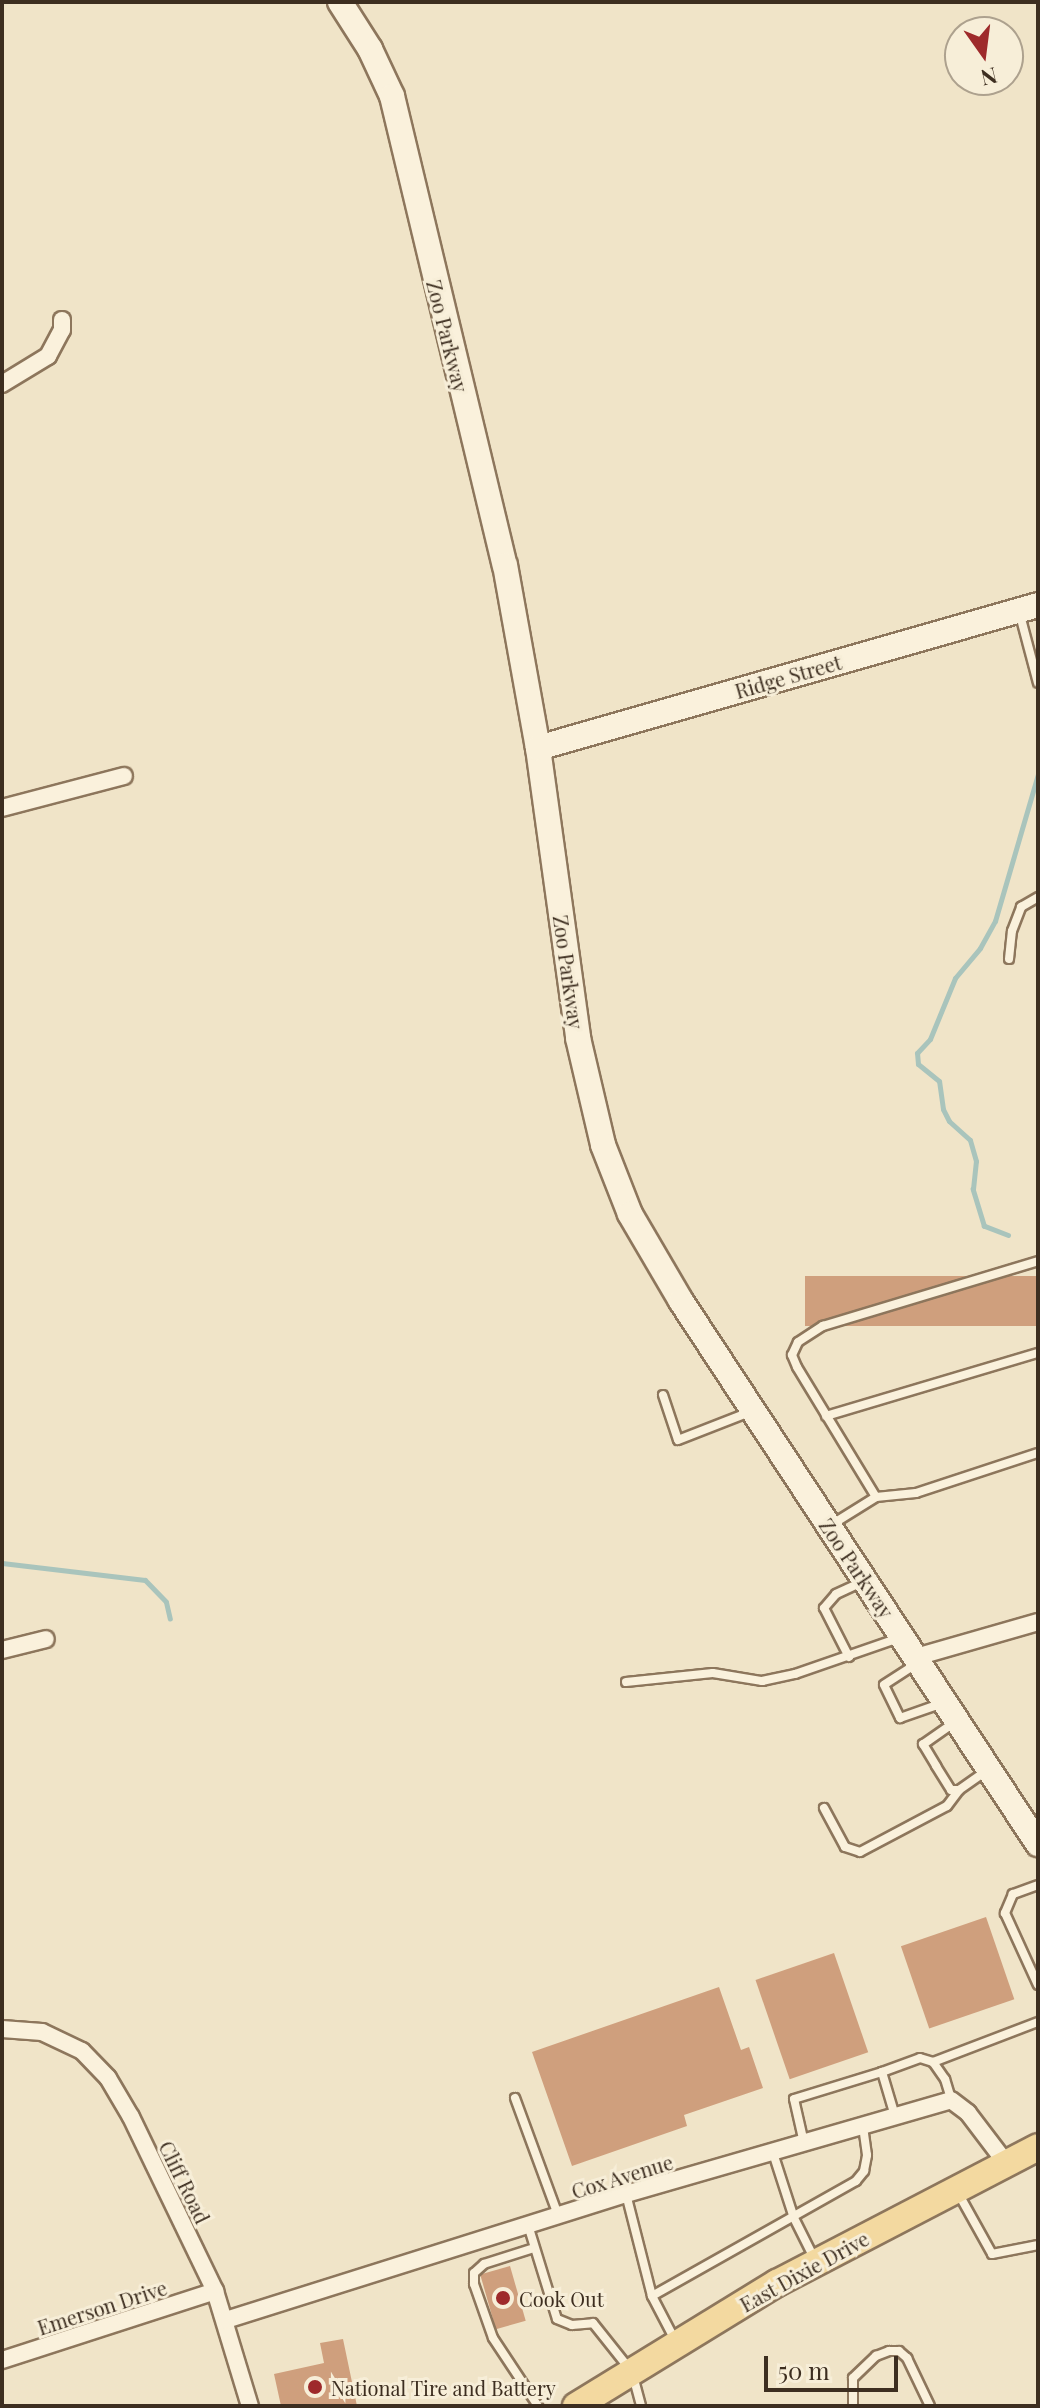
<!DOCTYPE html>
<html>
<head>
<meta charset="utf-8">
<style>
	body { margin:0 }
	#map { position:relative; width:1040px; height:2408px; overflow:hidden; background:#f0e4c8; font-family:"Playfair Display",serif }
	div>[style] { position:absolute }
	.stream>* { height:5px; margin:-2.5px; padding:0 2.5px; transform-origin:2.5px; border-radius:2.5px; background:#a9c4bc }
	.building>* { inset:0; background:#cf9f7d; transform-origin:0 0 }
	.roads { filter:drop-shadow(2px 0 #8d765c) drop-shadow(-2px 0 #8d765c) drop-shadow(0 2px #8d765c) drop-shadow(0 -2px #8d765c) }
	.lane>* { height:8px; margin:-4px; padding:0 4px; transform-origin:4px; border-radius:4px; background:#faf1dc }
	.street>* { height:16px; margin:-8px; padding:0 8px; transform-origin:8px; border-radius:8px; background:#faf1dc }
	.secondary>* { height:24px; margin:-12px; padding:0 12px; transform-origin:12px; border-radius:12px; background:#faf1dc }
	.primary>* { height:26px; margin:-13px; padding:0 13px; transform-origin:13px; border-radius:13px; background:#f3d9a0 }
	.dots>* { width:22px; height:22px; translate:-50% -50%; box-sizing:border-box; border:4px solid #f7eed8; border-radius:50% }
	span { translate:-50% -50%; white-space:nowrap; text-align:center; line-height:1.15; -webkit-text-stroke:6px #f7eed8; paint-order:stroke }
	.street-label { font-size:20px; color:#3d2e20 }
	.poi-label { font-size:20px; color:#3d2e20 }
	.left { translate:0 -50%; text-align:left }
	.frame { position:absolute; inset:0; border:4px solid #3d2e20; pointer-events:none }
	.north { position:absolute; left:944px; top:16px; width:80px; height:80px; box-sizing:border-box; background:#f7eed8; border:2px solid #ada18e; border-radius:50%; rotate:166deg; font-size:22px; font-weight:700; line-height:32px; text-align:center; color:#3d2e20 }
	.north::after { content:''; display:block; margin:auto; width:28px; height:36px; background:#9e2a2b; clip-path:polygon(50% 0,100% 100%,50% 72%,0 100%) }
	.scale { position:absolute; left:764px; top:2356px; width:134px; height:36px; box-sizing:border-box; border:4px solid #3d2e20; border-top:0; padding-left:10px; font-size:24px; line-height:28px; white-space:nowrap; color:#3d2e20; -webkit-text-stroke:6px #f7eed8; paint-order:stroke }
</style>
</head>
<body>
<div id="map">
	<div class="stream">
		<i style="left:1008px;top:1235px;width:26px;rotate:-159deg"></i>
		<i style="left:984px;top:1226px;width:39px;rotate:-107deg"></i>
		<i style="left:973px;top:1189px;width:28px;rotate:-84deg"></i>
		<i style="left:976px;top:1161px;width:22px;rotate:-106deg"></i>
		<i style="left:970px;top:1140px;width:28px;rotate:-138deg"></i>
		<i style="left:949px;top:1121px;width:13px;rotate:-117deg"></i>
		<i style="left:943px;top:1109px;width:28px;rotate:-98deg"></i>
		<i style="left:939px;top:1081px;width:27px;rotate:-141deg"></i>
		<i style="left:918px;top:1064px;width:11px;rotate:-95deg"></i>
		<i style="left:917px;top:1053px;width:19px;rotate:-47deg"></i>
		<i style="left:930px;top:1039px;width:66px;rotate:-67.7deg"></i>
		<i style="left:955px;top:978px;width:39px;rotate:-50deg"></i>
		<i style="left:980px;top:948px;width:31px;rotate:-61deg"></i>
		<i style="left:995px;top:921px;width:153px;rotate:-73.7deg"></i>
		<i style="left:2px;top:1563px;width:144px;rotate:6.8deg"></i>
		<i style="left:145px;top:1580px;width:30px;rotate:46deg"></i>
		<i style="left:166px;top:1602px;width:17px;rotate:77deg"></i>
	</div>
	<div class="building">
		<i style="left:1038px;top:1276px;width:50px;height:233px;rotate:90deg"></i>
		<i style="left:986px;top:1917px;width:87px;height:90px;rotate:71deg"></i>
		<i style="left:834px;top:1953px;width:105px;height:83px;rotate:71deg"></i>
		<i style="clip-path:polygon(719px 1987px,741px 2050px,749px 2047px,763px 2088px,684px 2115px,687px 2126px,572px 2166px,532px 2052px)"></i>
		<i style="left:510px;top:2266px;width:57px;height:31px;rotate:74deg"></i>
		<i style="clip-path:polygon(343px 2339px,357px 2406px,281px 2406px,274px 2374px,324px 2363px,320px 2343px)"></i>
	</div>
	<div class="roads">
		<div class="lane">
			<i style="left:1020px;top:615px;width:70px;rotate:75.2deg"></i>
			<i style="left:1009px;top:959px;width:28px;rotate:-84deg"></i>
			<i style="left:1012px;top:931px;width:26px;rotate:-69deg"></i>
			<i style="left:1021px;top:907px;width:20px;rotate:-30deg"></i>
			<i style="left:663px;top:1395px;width:47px;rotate:71.6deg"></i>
			<i style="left:678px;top:1440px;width:77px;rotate:-21.3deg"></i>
			<i style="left:826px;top:1416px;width:221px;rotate:-16.6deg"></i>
			<i style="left:876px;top:1497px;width:40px;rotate:-5.7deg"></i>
			<i style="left:916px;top:1493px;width:128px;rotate:-18.2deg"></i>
			<i style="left:831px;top:1525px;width:53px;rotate:-31.9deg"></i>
			<i style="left:876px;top:1497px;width:152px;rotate:-121.3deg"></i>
			<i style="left:797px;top:1367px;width:13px;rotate:-113deg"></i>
			<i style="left:792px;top:1355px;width:14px;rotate:-65deg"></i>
			<i style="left:798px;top:1342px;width:30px;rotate:-33deg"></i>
			<i style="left:823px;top:1326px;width:225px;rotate:-16.8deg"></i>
			<i style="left:849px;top:1657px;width:55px;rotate:-117deg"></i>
			<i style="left:824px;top:1608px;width:18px;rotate:-49deg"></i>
			<i style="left:836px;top:1594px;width:26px;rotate:-25deg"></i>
			<i style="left:916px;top:1664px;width:38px;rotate:147deg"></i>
			<i style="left:884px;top:1685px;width:37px;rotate:64deg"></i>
			<i style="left:900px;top:1718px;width:42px;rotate:-19.3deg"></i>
			<i style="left:626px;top:1682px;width:87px;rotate:-5.9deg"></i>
			<i style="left:713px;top:1673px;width:50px;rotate:9.3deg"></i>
			<i style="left:762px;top:1681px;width:34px;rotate:-12deg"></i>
			<i style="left:795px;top:1674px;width:110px;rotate:-19.1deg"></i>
			<i style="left:955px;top:1722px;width:39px;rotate:145deg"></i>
			<i style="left:923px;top:1744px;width:26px;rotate:59deg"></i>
			<i style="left:936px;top:1766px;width:28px;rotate:58deg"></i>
			<i style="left:951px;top:1790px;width:8px"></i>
			<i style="left:959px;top:1790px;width:33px;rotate:-35deg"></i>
			<i style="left:824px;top:1808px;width:44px;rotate:61.7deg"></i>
			<i style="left:845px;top:1847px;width:16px;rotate:18deg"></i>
			<i style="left:860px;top:1852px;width:98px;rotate:-27.9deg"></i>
			<i style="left:947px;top:1806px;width:20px;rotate:-53deg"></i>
			<i style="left:1038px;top:1885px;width:27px;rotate:160deg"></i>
			<i style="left:1013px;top:1894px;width:21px;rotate:113deg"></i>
			<i style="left:1005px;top:1913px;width:79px;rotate:65.4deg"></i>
			<i style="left:933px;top:2062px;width:112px;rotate:-20.9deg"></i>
			<i style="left:515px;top:2098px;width:125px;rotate:69.8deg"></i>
			<i style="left:895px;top:2116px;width:46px;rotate:-106.5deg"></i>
			<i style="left:882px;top:2072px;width:40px;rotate:-20.2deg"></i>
			<i style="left:920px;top:2058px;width:14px;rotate:17deg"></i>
			<i style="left:933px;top:2062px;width:21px;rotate:55deg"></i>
			<i style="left:945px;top:2079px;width:21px;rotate:73deg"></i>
			<i style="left:804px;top:2143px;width:45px;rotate:-102.8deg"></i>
			<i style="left:794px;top:2099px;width:92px;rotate:-17.1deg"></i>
			<i style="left:773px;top:2153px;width:68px;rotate:72.1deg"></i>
			<i style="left:794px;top:2218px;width:45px;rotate:63.4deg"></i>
			<i style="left:957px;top:2191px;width:72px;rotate:60.9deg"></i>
			<i style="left:992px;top:2254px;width:47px;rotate:-11.1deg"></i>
			<i style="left:626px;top:2194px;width:105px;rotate:75.7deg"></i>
			<i style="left:528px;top:2225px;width:98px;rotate:72.9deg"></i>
			<i style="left:557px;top:2319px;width:16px;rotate:22deg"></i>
			<i style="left:572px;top:2325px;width:21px;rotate:-5deg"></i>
			<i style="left:593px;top:2323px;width:63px;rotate:51.5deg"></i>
			<i style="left:632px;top:2372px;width:35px;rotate:75deg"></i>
			<i style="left:534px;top:2248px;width:52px;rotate:162.3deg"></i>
			<i style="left:484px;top:2264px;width:13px;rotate:138deg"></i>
			<i style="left:474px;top:2273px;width:11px;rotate:90deg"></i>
			<i style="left:474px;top:2284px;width:57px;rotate:70.6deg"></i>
			<i style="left:493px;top:2338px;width:82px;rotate:56.5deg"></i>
			<i style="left:676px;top:2342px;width:52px;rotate:-117.6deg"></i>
			<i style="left:652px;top:2296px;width:234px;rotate:-29.4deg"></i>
			<i style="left:856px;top:2181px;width:13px;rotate:-51deg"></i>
			<i style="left:864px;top:2171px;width:16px;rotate:-79deg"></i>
			<i style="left:867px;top:2155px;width:30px;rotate:-98deg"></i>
			<i style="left:853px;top:2406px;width:28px;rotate:-90deg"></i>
			<i style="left:853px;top:2378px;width:32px;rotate:-44deg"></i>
			<i style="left:876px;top:2356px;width:14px;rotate:-21deg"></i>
			<i style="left:889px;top:2351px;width:10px"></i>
			<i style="left:899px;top:2351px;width:11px;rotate:41deg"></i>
			<i style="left:907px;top:2358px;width:53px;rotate:64.4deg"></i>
		</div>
		<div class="street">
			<i style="left:2px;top:384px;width:54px;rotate:-31.3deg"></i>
			<i style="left:48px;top:356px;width:30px;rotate:-62deg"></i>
			<i style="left:62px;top:330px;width:10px;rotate:-90deg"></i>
			<i style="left:2px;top:808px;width:126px;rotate:-14.7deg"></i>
			<i style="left:2px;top:1650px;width:45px;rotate:-14deg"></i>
			<i style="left:916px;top:1657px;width:127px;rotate:-16deg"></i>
			<i style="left:2px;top:2029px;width:40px;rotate:4.3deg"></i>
			<i style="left:42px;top:2032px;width:44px;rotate:25.4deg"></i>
			<i style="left:82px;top:2051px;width:37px;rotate:46deg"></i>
			<i style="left:108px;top:2078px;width:45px;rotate:59.5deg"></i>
			<i style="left:131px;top:2117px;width:193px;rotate:64.2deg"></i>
			<i style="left:215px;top:2291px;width:120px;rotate:73.1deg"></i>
			<i style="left:226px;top:2320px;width:419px;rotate:-17.5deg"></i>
			<i style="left:626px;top:2194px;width:338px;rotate:-16.1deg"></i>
			<i style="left:951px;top:2100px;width:21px;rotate:37deg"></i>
			<i style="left:968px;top:2113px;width:63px;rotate:52.8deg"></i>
			<i style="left:2px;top:2360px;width:224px;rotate:-17.9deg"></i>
		</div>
		<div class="secondary">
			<i style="left:340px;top:2px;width:56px;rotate:57.4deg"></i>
			<i style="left:370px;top:49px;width:52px;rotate:64.9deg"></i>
			<i style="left:392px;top:96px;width:482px;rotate:76.5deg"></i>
			<i style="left:505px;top:565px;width:186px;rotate:79.8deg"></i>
			<i style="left:538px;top:748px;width:293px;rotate:82.1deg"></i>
			<i style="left:578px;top:1038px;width:110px;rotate:76.8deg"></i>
			<i style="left:603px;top:1145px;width:74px;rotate:68.6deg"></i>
			<i style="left:630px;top:1214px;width:101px;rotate:59.6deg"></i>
			<i style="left:681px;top:1301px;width:650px;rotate:56.68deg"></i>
			<i style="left:538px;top:748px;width:520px;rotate:-15.96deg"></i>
		</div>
		<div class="primary">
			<i style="left:576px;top:2406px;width:236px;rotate:-31.5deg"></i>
			<i style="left:777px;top:2283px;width:294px;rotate:-27.5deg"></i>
		</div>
	</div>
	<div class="dots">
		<i style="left:503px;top:2298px;background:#9e2a2b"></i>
		<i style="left:315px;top:2387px;background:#9e2a2b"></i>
	</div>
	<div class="street-label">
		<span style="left:448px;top:336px;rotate:76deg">Zoo Parkway</span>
		<span style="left:788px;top:676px;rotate:-16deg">Ridge Street</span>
		<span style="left:569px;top:972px;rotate:82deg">Zoo Parkway</span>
		<span style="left:857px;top:1568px;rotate:56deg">Zoo Parkway</span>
		<span style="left:622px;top:2176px;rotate:-17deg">Cox Avenue</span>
		<span style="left:185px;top:2182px;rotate:64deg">Cliff Road</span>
		<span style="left:804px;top:2271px;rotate:-29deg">East Dixie Drive</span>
		<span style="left:102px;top:2307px;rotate:-18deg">Emerson Drive</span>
	</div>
	<div class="poi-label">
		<span class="left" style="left:519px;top:2298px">Cook Out</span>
		<span class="left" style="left:331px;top:2387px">National Tire and Battery</span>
	</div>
	<div class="frame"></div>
	<div class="north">N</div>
	<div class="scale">50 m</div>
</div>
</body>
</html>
